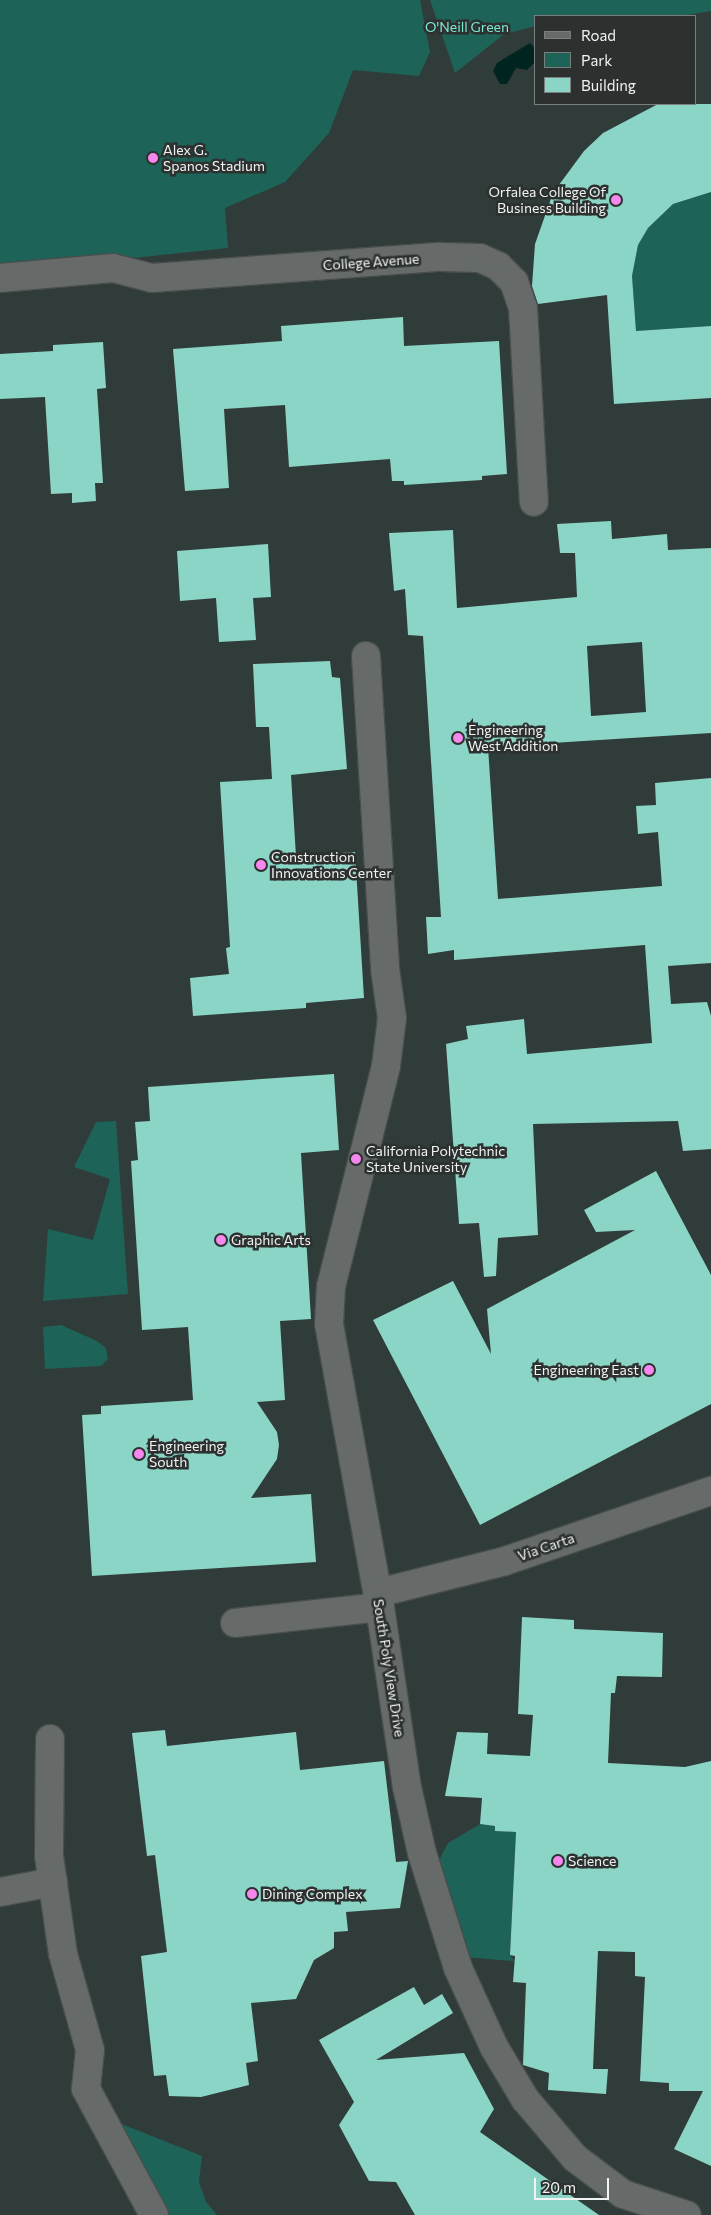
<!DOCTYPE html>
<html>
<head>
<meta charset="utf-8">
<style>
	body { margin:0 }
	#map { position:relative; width:711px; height:2215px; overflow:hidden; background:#2c3130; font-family:Commissioner,sans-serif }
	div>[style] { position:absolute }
	.built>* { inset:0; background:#303c39 }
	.green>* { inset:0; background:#1e6358 }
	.water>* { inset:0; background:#002520 }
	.building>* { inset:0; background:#8bd5c6 }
	.roads { filter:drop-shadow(1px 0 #494d4c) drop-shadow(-1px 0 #494d4c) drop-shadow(0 1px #494d4c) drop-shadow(0 -1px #494d4c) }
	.minor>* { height:28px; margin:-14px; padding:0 14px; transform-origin:14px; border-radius:14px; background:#666b6a }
	.dots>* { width:14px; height:14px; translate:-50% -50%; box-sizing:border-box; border:2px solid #2c3130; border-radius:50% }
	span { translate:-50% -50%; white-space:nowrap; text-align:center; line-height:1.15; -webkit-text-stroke:5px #2c3130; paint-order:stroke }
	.park-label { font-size:14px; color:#7bead5 }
	.poi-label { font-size:14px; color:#f0f3f2 }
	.left { translate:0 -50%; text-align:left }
	.right { translate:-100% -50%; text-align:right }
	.street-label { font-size:14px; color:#f0f3f2 }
	.legend { position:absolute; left:534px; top:15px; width:162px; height:90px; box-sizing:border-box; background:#2c3130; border:1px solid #7a7f7e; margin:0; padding:6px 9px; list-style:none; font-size:15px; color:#f0f3f2 }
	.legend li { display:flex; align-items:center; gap:10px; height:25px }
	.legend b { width:25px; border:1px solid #7a7f7e }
	.scale { position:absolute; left:534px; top:2178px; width:75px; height:22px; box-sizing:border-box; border:2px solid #f0f3f2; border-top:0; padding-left:6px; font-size:15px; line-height:18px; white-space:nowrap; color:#f0f3f2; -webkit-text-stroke:4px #2c3130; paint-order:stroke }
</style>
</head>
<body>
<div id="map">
	<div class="built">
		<i style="clip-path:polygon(evenodd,0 0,711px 0,711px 2215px,0 2215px,0 0,535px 16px,695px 16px,695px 104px,535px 104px,535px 16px)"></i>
	</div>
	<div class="green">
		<i style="clip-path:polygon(0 0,420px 0,430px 52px,419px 76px,353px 70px,329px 133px,285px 182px,225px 208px,228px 248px,0 272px)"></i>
		<i style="clip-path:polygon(430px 0,711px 0,711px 11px,682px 16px,535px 16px,535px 26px,503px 35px,455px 73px)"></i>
		<i style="clip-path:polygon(711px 192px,711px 326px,636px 331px,632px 276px,638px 245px,648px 228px,673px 204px)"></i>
		<i style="clip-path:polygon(116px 1121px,128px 1294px,43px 1301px,48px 1229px,93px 1240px,110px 1179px,74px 1167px,96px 1122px)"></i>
		<i style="clip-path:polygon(61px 1325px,97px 1341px,106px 1348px,108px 1359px,101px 1366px,45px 1369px,43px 1327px)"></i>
		<i style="clip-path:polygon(480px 1824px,495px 1826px,495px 1831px,516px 1832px,510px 1955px,514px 1961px,463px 1957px,435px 1868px,448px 1843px)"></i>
		<i style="clip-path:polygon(104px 2117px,202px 2156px,199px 2182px,206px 2202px,217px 2215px,165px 2215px)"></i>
	</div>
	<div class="water">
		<i style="clip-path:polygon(530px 43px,535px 48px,535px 62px,527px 70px,516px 68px,507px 84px,500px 84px,493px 71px,497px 63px)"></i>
	</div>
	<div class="building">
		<i style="clip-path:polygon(658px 104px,711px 104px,711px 192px,673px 204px,648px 228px,638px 245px,632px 276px,636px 331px,711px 326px,711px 398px,614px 404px,607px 295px,538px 304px,532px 286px,535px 244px,553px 193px,584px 151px,603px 133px)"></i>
		<i style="clip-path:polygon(403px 317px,404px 346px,499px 341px,507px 474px,482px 476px,482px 480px,404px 485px,404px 481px,392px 481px,390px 459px,289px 467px,285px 405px,224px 409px,229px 488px,185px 491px,173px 349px,282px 341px,281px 326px)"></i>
		<i style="clip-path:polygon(103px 342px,106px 388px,97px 389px,103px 483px,95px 483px,96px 501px,72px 503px,72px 493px,51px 494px,45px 397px,0 399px,0 354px,53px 351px,53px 345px)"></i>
		<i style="clip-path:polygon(evenodd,611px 521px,612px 539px,667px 534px,668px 550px,711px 548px,711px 733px,488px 747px,498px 899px,662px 886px,658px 832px,638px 834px,636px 806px,656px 805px,655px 783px,711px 778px,711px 963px,668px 966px,671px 1004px,707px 1002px,711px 1016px,711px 1149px,683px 1151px,678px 1121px,533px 1124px,538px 1235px,498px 1238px,496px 1276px,484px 1277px,479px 1223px,459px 1224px,446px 1044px,468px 1039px,466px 1026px,524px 1019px,527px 1054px,652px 1043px,645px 945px,454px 960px,454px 950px,428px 954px,426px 917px,441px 917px,423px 636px,408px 635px,405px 589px,394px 591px,389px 533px,453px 530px,457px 608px,577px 597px,575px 553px,560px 553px,557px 524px,611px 521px,642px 642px,646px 712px,591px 716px,587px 646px,642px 642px)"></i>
		<i style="clip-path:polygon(268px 544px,271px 597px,253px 598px,256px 640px,219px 642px,216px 598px,180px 601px,177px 551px)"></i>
		<i style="clip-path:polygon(330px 661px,332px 677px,340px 678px,347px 769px,291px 775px,296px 856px,355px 852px,364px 998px,306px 1003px,306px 1008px,193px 1016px,190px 978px,229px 974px,226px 948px,230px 947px,220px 782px,272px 779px,269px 727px,256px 727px,253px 664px)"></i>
		<i style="clip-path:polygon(334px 1074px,339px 1150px,301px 1153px,311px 1319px,280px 1321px,285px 1400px,257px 1402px,277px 1432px,279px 1445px,277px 1459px,251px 1498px,311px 1494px,316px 1562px,92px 1576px,82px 1415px,101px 1414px,101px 1406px,193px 1400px,188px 1327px,142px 1330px,131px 1161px,138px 1160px,135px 1122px,150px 1121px,148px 1087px)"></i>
		<i style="clip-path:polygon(656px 1171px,711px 1275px,711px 1404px,480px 1525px,373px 1320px,453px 1281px,491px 1354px,487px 1309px,635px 1230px,596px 1232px,584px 1210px)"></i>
		<i style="clip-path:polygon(522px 1617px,574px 1620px,574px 1629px,663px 1633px,662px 1677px,617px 1676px,615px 1693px,611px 1693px,608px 1763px,685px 1767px,711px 1761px,711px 2166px,674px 2149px,703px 2091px,669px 2091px,669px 2083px,640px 2081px,645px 1977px,635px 1976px,635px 1952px,598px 1951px,593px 2069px,608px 2069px,606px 2094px,548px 2090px,549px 2073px,523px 2065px,526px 1983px,513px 1982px,515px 1956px,510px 1955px,516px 1832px,495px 1831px,495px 1826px,480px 1824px,482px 1798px,445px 1796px,457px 1732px,488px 1733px,487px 1754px,530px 1756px,533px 1715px,518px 1714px)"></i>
		<i style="clip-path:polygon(165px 1730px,167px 1746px,296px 1732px,300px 1770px,384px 1761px,396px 1862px,408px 1861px,400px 1908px,346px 1912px,348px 1931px,334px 1932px,334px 1948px,314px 1960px,296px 1999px,251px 2003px,258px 2061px,246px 2063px,249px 2085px,201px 2097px,169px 2096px,166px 2075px,154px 2076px,141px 1956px,167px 1952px,155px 1855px,147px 1856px,132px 1733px)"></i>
		<i style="clip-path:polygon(414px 1987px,424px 2005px,442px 1994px,453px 2013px,376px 2060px,464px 2053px,494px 2109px,480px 2132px,599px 2215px,415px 2215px,396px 2182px,369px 2181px,339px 2125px,354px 2102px,319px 2040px)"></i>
	</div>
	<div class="roads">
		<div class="minor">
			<i style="left:0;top:278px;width:113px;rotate:-5.1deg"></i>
			<i style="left:113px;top:268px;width:40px;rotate:14.4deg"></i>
			<i style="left:152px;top:278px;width:289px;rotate:-4.2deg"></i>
			<i style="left:440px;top:257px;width:40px;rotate:1.4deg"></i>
			<i style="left:480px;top:258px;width:20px;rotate:24deg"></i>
			<i style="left:498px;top:266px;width:23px;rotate:45deg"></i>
			<i style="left:514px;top:282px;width:28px;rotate:71deg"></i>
			<i style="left:523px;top:308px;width:194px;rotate:86.8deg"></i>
			<i style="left:366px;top:656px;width:314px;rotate:86.5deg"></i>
			<i style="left:385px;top:969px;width:49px;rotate:81.9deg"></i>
			<i style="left:392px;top:1018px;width:48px;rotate:97.1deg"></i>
			<i style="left:386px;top:1066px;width:227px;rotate:104deg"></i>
			<i style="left:331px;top:1286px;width:38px;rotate:93deg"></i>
			<i style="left:329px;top:1324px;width:288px;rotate:79.8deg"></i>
			<i style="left:380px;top:1607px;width:182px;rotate:81.5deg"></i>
			<i style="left:407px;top:1787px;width:68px;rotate:77.2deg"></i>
			<i style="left:422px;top:1853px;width:121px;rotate:72.6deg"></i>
			<i style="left:458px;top:1968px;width:87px;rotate:65.5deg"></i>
			<i style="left:494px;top:2047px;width:61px;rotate:59.2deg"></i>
			<i style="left:525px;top:2099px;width:77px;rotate:49.7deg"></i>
			<i style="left:575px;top:2158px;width:60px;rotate:36.9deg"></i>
			<i style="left:623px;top:2194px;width:67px;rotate:18.2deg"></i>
			<i style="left:378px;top:1593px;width:131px;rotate:-14.1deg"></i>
			<i style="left:505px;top:1561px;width:218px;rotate:-18.8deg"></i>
			<i style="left:235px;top:1623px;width:146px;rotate:-6.3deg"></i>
			<i style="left:50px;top:1739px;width:117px;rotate:90.5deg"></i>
			<i style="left:49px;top:1856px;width:99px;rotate:81.9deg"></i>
			<i style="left:63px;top:1954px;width:100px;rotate:74.3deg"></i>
			<i style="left:90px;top:2050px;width:39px;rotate:96deg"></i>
			<i style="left:86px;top:2089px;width:143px;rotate:61.6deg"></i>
			<i style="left:0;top:1892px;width:54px;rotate:-10.7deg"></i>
		</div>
	</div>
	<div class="dots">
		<i style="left:153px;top:158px;background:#f688ed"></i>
		<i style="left:616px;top:200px;background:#f688ed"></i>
		<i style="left:458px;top:738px;background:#f688ed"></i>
		<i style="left:261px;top:865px;background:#f688ed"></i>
		<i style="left:356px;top:1159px;background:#f688ed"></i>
		<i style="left:221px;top:1240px;background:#f688ed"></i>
		<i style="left:649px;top:1370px;background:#f688ed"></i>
		<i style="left:139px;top:1454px;background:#f688ed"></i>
		<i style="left:558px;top:1861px;background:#f688ed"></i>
		<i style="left:252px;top:1894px;background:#f688ed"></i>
	</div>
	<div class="park-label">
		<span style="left:467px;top:27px">O'Neill Green</span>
	</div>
	<div class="poi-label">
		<span class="left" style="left:163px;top:158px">Alex G.<br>Spanos Stadium</span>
		<span class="right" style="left:606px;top:200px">Orfalea College Of<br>Business Building</span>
		<span class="left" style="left:468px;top:738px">Engineering<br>West Addition</span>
		<span class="left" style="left:271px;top:865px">Construction<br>Innovations Center</span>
		<span class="left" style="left:366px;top:1159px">California Polytechnic<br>State University</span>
		<span class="left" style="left:231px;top:1240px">Graphic Arts</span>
		<span class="right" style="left:639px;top:1370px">Engineering East</span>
		<span class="left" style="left:149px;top:1454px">Engineering<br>South</span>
		<span class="left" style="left:568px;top:1861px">Science</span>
		<span class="left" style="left:262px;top:1894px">Dining Complex</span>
	</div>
	<div class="street-label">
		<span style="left:371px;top:262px;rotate:-4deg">College Avenue</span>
		<span style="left:546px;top:1547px;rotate:-19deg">Via Carta</span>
		<span style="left:389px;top:1668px;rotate:81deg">South Poly View Drive</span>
	</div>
	<ul class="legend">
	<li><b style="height:6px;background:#666b6a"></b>Road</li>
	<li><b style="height:14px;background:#1e6358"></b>Park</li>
	<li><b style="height:14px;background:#8bd5c6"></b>Building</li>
	</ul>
	<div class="scale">20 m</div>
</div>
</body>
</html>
